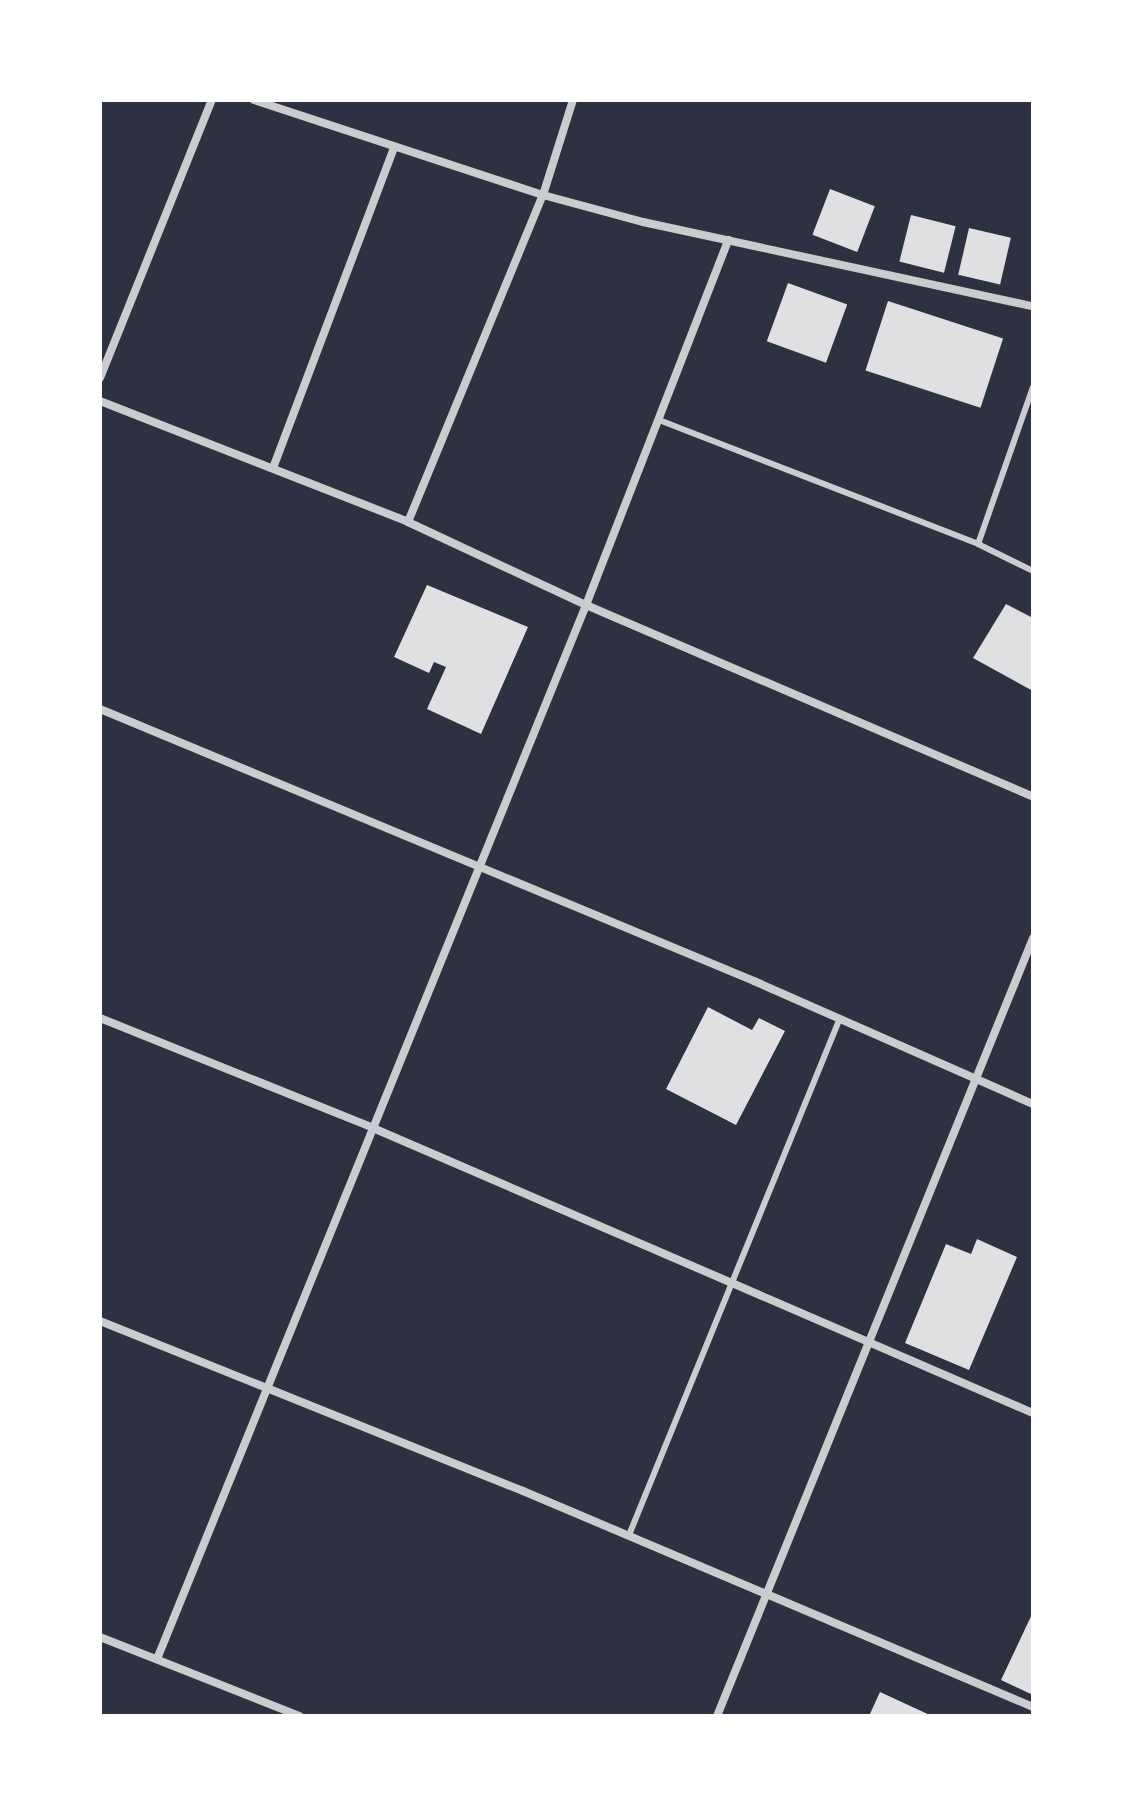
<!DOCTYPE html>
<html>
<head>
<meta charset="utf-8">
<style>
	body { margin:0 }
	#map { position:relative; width:1133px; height:1816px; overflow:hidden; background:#2d3142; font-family:"Golos Text",sans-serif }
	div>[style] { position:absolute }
	.building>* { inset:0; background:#e0e0e3; transform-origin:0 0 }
	.service>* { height:6px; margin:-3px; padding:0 3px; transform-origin:3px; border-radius:3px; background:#caccd0 }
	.minor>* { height:8px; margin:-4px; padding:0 4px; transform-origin:4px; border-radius:4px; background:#caccd0 }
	span { translate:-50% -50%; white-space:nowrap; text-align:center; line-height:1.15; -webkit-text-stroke:7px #fff; paint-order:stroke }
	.frame { position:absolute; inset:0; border:102px solid #fff; pointer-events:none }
</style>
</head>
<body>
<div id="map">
	<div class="building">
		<i style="left:830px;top:189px;width:48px;height:49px;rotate:21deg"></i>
		<i style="left:911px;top:215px;width:46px;height:48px;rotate:14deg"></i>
		<i style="left:969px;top:228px;width:43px;height:48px;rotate:13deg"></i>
		<i style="left:788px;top:283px;width:63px;height:62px;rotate:20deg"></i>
		<i style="left:888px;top:301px;width:121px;height:73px;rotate:18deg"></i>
		<i style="clip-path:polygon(427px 585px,528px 627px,481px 734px,427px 709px,446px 667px,434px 662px,429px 673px,394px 657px)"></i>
		<i style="clip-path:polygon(1006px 604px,1033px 618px,1033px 691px,973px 658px)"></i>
		<i style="clip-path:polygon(708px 1007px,752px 1030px,759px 1018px,785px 1031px,736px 1125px,666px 1089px)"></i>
		<i style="clip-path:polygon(977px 1239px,1017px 1257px,969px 1370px,905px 1343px,946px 1244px,971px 1254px)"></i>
		<i style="clip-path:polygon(1033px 1612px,1033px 1695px,1001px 1680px)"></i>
		<i style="clip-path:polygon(880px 1692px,932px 1716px,869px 1716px)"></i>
	</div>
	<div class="service">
		<i style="left:1033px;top:387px;width:166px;rotate:109.3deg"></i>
		<i style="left:978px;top:544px;width:61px;rotate:26.1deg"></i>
		<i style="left:659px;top:420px;width:342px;rotate:21.2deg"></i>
		<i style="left:629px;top:1535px;width:558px;rotate:-67.8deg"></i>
	</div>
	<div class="minor">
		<i style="left:254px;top:100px;width:304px;rotate:18.2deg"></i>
		<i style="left:543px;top:195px;width:104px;rotate:15.1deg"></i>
		<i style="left:643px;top:222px;width:399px;rotate:12.2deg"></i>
		<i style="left:100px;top:378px;width:300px;rotate:-68.1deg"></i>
		<i style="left:100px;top:401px;width:331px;rotate:21.4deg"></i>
		<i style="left:408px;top:522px;width:196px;rotate:25deg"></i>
		<i style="left:586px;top:605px;width:486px;rotate:23.2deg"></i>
		<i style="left:273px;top:468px;width:343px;rotate:-69.3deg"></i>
		<i style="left:408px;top:522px;width:354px;rotate:-67.6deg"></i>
		<i style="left:543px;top:195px;width:100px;rotate:-72.5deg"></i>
		<i style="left:100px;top:709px;width:708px;rotate:22.58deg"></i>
		<i style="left:754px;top:981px;width:305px;rotate:23.8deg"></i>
		<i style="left:100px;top:1018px;width:294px;rotate:21.9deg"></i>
		<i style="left:373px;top:1128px;width:719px;rotate:23.36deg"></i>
		<i style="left:100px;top:1321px;width:456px;rotate:21.9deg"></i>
		<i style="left:523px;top:1491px;width:554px;rotate:22.95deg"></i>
		<i style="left:100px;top:1637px;width:215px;rotate:21.6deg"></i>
		<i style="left:157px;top:1659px;width:1138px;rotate:-67.85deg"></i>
		<i style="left:586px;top:605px;width:392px;rotate:-68.7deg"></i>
		<i style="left:717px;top:1716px;width:840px;rotate:-67.89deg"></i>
	</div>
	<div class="frame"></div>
</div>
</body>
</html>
